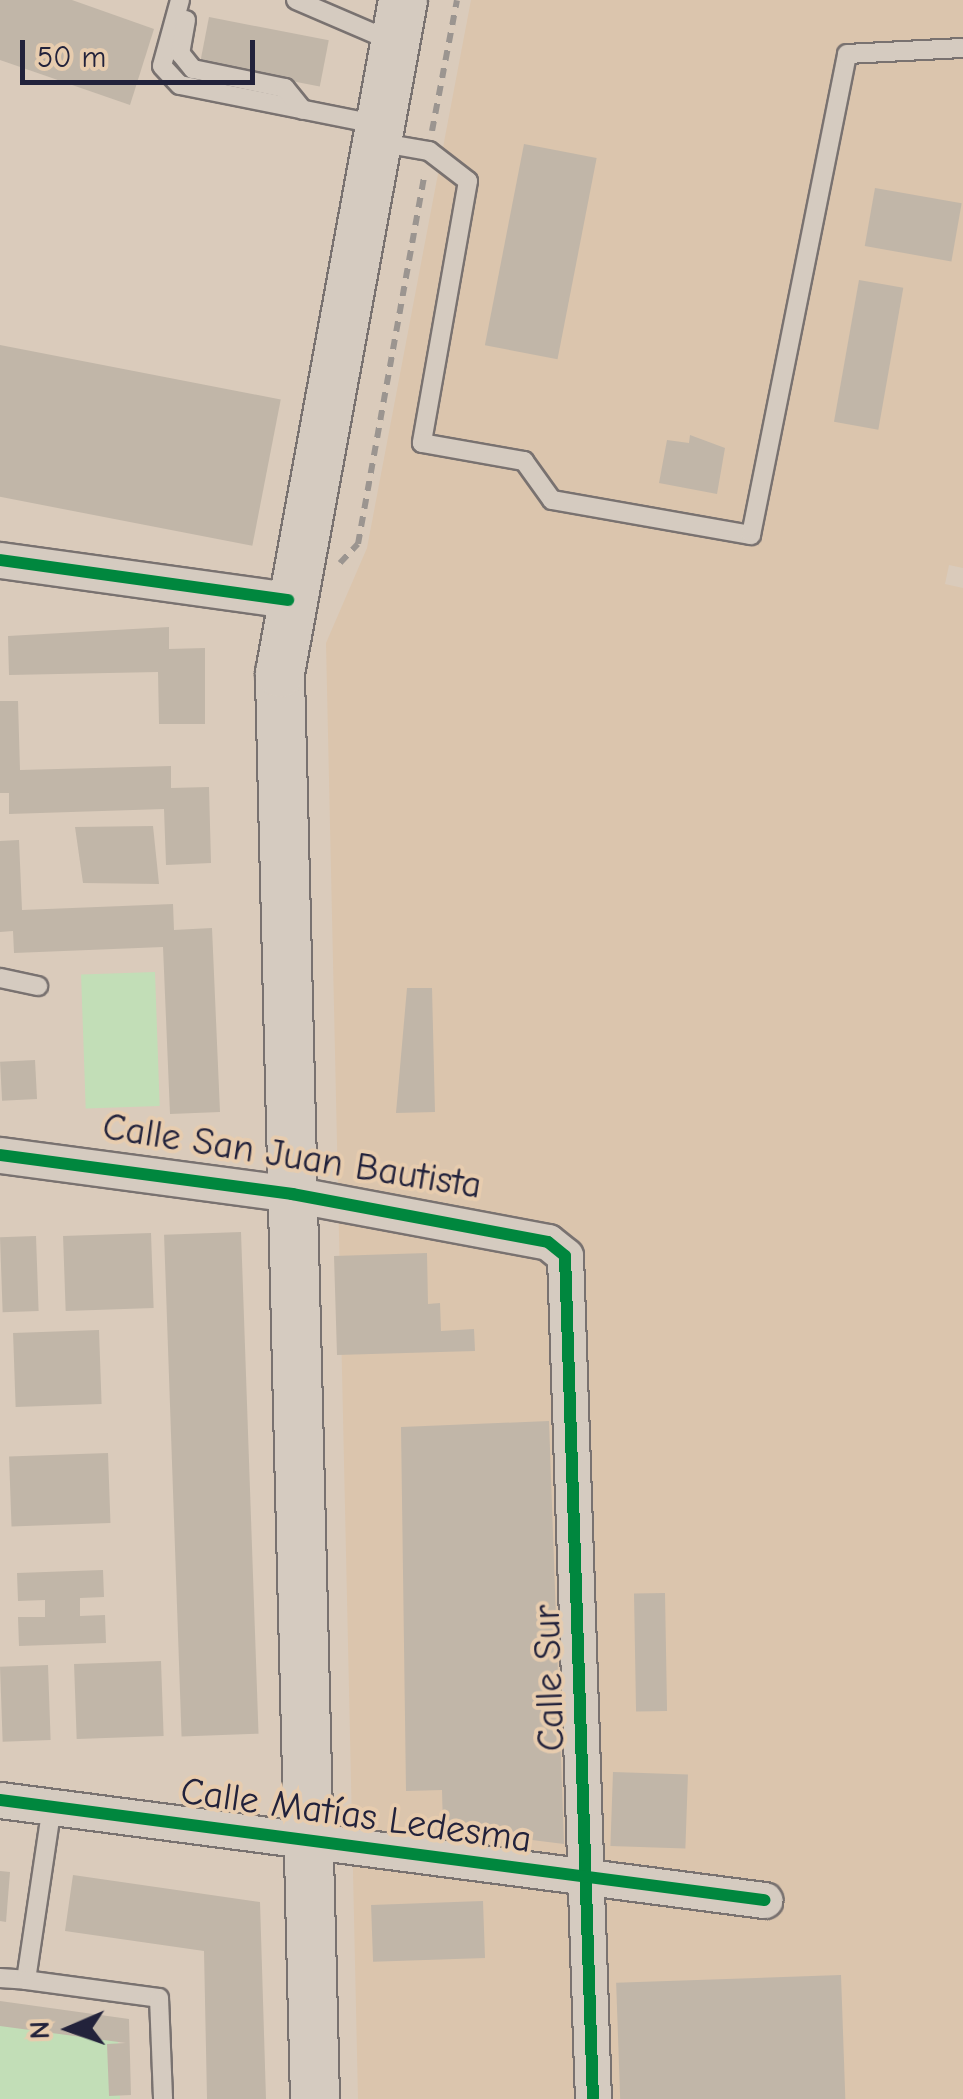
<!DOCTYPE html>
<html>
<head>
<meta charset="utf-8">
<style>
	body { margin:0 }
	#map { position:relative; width:963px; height:2099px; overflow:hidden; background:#dacbbb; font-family:"Comic Neue",sans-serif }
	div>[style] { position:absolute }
	.built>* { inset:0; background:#dbc5ad }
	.green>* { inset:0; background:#c2deb7; transform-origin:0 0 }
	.building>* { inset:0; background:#c1b6a8; transform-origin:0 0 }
	.path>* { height:6px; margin-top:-3px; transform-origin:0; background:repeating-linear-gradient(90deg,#9b9590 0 10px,transparent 0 18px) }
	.roads { filter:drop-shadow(2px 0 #797270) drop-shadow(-2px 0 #797270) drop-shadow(0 2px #797270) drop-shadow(0 -2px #797270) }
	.lane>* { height:18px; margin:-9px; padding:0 9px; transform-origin:9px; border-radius:9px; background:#d5cbc0 }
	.street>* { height:35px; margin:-17.5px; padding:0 17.5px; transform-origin:17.5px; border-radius:17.5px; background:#d5cbc0 }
	.secondary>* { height:48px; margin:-24px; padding:0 24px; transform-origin:24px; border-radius:24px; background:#d5cbc0 }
	.cycleway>* { height:12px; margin:-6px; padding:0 6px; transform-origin:6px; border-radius:6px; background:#00873e }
	span { translate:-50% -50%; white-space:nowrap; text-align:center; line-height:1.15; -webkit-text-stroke:8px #e7ccae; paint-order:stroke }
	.street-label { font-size:38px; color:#22223b }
	.north { position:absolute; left:20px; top:1979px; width:100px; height:100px; -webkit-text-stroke:8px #e7ccae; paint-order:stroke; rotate:268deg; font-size:28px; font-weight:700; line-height:40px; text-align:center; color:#22223b }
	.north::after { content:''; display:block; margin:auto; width:35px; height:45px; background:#22223b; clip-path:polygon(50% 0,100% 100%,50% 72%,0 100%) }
	.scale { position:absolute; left:20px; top:40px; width:235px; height:45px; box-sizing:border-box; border:5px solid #22223b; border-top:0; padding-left:12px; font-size:30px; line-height:35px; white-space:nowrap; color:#22223b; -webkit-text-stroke:8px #e7ccae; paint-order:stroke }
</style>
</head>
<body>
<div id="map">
	<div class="built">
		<i style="clip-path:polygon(471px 0,963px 0,963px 568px,949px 565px,945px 584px,963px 588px,963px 2099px,358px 2099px,326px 643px,367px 548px)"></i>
	</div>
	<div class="green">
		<i style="left:155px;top:972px;width:134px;height:74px;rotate:88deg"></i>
		<i style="clip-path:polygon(0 2020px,118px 2036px,120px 2099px,0 2099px)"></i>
	</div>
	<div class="building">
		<i style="clip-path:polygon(0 0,72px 0,154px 29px,130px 105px,0 60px)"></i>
		<i style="left:209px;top:17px;width:122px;height:47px;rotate:11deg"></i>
		<i style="left:524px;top:144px;width:74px;height:205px;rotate:11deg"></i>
		<i style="left:875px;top:188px;width:88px;height:59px;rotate:10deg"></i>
		<i style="left:859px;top:280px;width:45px;height:144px;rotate:10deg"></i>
		<i style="left:0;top:345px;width:286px;height:149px;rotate:11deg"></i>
		<i style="clip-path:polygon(690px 435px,725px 448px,717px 494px,659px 483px,667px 440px,689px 443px)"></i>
		<i style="clip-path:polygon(169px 627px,169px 649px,205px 648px,205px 724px,159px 724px,158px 672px,9px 675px,8px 636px)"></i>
		<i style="clip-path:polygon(0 701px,18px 701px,20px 770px,171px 766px,171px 788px,209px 787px,211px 863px,166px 865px,164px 809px,9px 814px,9px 793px,0 793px)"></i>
		<i style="clip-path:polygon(153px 826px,159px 884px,83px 883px,75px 827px)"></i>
		<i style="clip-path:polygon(19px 840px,22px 910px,173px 904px,174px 930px,212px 928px,220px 1112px,170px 1114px,163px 947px,14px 953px,13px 931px,0 932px,0 841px)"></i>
		<i style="clip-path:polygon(407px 988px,432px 988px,435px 1112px,396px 1113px)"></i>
		<i style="left:35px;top:1060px;width:39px;height:35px;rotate:87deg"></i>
		<i style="left:241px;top:1232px;width:502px;height:77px;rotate:88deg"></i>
		<i style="left:151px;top:1233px;width:75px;height:88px;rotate:88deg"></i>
		<i style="left:36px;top:1236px;width:75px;height:36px;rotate:88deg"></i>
		<i style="clip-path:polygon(427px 1253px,428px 1304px,440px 1303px,441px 1331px,474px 1329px,475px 1351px,337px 1355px,334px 1256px)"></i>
		<i style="left:99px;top:1330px;width:74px;height:86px;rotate:88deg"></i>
		<i style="clip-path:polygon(549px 1421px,564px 1844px,443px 1829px,442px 1790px,406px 1791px,401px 1427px)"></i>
		<i style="left:108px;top:1453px;width:70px;height:99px;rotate:88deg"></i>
		<i style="clip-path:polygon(103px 1570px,104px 1597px,80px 1598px,80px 1616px,105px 1615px,106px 1643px,19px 1646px,18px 1617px,45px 1617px,45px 1600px,18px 1601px,17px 1573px)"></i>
		<i style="left:665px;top:1593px;width:118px;height:31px;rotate:89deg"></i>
		<i style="left:161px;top:1661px;width:75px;height:87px;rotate:88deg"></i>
		<i style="left:48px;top:1665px;width:75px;height:48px;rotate:88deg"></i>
		<i style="left:613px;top:1772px;width:75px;height:74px;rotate:2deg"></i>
		<i style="clip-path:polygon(0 1871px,10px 1872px,6px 1922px,0 1921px)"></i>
		<i style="clip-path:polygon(73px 1875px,260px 1902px,266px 2099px,207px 2099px,204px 1951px,65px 1931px)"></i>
		<i style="left:483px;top:1901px;width:57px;height:112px;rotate:88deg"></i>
		<i style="left:841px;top:1975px;width:124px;height:225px;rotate:88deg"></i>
		<i style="clip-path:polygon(0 2001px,129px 2019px,131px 2095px,109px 2096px,107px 2044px,126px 2043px,0 2026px)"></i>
	</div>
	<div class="path">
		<i style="left:432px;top:131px;width:133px;rotate:-79.2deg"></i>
		<i style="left:340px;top:563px;width:26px;rotate:-47deg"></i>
		<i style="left:358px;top:544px;width:377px;rotate:-79.8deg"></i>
	</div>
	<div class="roads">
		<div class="lane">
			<i style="left:180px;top:0;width:68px;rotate:105.3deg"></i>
			<i style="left:162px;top:66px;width:26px;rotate:47deg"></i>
			<i style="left:180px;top:85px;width:204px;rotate:11.3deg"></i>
			<i style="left:296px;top:0;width:107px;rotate:23.2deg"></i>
			<i style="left:186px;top:20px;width:34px;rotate:100deg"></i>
			<i style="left:180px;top:53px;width:21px;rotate:51deg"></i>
			<i style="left:193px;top:69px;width:94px;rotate:11.7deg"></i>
			<i style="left:285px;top:88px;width:28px;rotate:51deg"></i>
			<i style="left:377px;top:142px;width:53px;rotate:9.8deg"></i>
			<i style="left:429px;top:151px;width:49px;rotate:37.6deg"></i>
			<i style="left:468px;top:181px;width:266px;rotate:100deg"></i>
			<i style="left:422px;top:443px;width:104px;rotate:10deg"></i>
			<i style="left:524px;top:461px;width:48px;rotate:54.3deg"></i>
			<i style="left:552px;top:500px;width:202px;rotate:10deg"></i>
			<i style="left:751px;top:535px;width:490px;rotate:-78.7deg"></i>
			<i style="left:847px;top:54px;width:116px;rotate:-3deg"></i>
			<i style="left:0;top:978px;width:39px;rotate:12deg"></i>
			<i style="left:0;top:1978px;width:26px;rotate:4deg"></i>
			<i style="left:26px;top:1980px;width:176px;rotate:-81.5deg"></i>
			<i style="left:26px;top:1980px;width:134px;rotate:7.7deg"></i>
			<i style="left:159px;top:1998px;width:101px;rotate:87.7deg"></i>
		</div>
		<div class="street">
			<i style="left:0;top:560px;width:291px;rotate:7.9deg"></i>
			<i style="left:0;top:1155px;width:295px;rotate:7.6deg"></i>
			<i style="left:292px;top:1194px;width:260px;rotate:10.6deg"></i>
			<i style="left:548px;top:1242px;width:22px;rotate:39deg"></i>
			<i style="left:565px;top:1256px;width:843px;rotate:88.1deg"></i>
			<i style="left:0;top:1800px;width:771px;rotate:7.46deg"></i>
		</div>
		<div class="secondary">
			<i style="left:315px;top:2099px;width:1426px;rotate:-91.41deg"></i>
			<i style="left:280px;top:673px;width:684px;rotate:-79.64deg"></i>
		</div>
	</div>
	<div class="cycleway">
		<i style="left:0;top:560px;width:291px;rotate:7.9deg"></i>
		<i style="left:0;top:1155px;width:295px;rotate:7.6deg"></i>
		<i style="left:292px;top:1194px;width:260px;rotate:10.6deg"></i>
		<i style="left:548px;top:1242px;width:22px;rotate:39deg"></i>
		<i style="left:565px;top:1256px;width:843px;rotate:88.1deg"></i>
		<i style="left:0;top:1800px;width:771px;rotate:7.46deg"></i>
	</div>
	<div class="street-label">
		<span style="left:292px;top:1157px;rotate:9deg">Calle San Juan Bautista</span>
		<span style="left:550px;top:1678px;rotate:-92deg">Calle Sur</span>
		<span style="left:356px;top:1816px;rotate:8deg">Calle Matías Ledesma</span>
	</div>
	<div class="north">N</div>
	<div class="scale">50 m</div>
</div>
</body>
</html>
